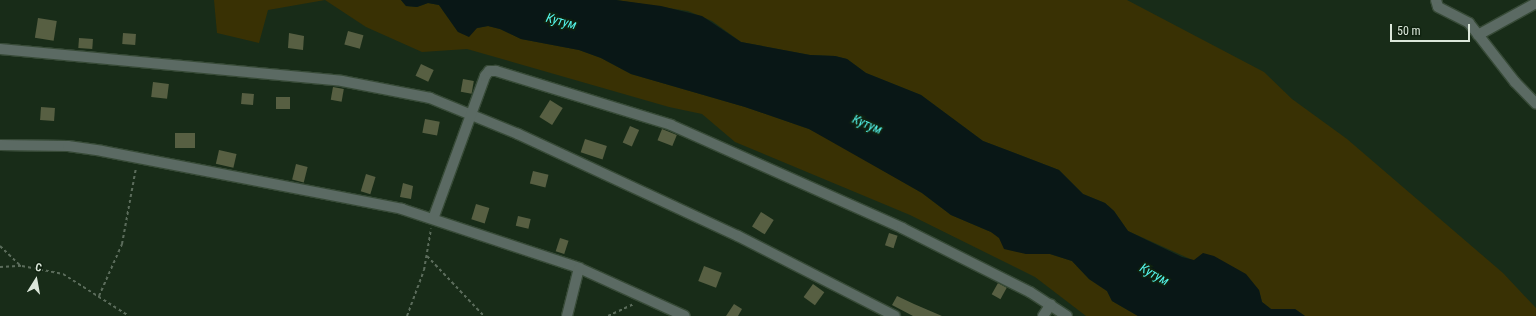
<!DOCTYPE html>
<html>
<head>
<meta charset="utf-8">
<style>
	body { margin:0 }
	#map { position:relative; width:1536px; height:316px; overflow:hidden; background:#182c18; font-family:"Roboto Condensed",sans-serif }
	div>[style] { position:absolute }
	.green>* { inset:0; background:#393104 }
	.water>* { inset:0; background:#091716 }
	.building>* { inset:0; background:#575f42; transform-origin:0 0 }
	.path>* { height:2px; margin-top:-1px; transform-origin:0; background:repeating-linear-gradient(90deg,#5b6c5b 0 3px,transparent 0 6px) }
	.roads { filter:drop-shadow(1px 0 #374a37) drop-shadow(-1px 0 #374a37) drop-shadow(0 1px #374a37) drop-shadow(0 -1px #374a37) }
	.minor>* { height:10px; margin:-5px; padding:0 5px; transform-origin:5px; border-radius:5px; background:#5b6a63 }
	span { translate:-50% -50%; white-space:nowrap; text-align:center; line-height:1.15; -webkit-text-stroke:3.5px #0f220f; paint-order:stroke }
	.water-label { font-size:13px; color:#54f4ea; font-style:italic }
	.north { position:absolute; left:16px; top:260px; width:40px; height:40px; -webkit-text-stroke:3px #0f220f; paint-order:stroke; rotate:11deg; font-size:11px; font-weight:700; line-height:16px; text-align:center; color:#dbe7da }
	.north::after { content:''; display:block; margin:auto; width:14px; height:18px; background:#dbe7da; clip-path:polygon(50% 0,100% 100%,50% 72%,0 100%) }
	.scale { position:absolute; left:1390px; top:24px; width:80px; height:18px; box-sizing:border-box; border:2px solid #dbe7da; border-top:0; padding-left:5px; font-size:12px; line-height:14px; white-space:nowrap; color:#dbe7da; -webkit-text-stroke:3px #0f220f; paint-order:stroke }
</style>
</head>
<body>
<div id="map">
	<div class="green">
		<i style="clip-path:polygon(214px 0,401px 0,406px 6px,417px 7px,428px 3px,439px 5px,458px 32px,488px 26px,500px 29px,521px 39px,579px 50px,601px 58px,631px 74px,745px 107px,809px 129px,829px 139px,922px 193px,951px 215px,991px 232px,1026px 254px,1050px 254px,1072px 261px,1089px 279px,1107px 291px,1112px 301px,1138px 316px,1086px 316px,1035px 277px,910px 215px,735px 142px,702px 114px,669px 107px,467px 49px,422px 52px,366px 27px,325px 0,268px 10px,259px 43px,217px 33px)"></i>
		<i style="clip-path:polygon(616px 0,1127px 0,1264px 72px,1292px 99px,1347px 139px,1503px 273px,1536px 308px,1536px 316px,1305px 316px,1295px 309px,1271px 309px,1262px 302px,1259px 290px,1128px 231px,1114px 211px,1105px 203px,1083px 194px,1059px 170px,983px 141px,921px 95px,866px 73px,847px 59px,835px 56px,810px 55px,741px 42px,712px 21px,688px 11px)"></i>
	</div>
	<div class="water">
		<i style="clip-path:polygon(401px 0,616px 0,661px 6px,702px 16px,741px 42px,810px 55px,835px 56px,847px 59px,866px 73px,921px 95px,983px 141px,1059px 170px,1083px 194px,1105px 203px,1114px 211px,1128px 231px,1182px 257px,1194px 260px,1203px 253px,1214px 256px,1246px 274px,1259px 290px,1262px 302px,1271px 309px,1295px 309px,1305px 316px,1138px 316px,1112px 301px,1107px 291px,1089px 279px,1072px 261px,1050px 254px,1026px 254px,1004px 249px,999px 238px,991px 232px,951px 215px,922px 193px,809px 129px,745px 107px,631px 74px,601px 58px,579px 50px,521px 39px,500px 29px,488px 26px,477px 28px,469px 37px,458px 32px,439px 5px,428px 3px,417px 7px,406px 6px)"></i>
	</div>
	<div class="building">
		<i style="left:38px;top:18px;width:19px;height:20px;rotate:9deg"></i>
		<i style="left:348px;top:31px;width:16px;height:14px;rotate:15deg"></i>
		<i style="left:123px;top:33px;width:13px;height:11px;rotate:4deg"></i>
		<i style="clip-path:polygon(289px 33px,304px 36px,303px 50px,288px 48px)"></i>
		<i style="left:79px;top:38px;width:14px;height:10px;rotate:4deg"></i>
		<i style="left:421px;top:64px;width:14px;height:13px;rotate:25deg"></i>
		<i style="left:463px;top:79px;width:11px;height:13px;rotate:10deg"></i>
		<i style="left:153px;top:82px;width:16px;height:15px;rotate:7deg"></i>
		<i style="left:333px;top:87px;width:11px;height:13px;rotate:10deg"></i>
		<i style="left:242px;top:93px;width:12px;height:11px;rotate:5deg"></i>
		<i style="left:276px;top:97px;width:14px;height:12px"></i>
		<i style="left:550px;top:100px;width:15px;height:20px;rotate:32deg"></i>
		<i style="left:41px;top:107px;width:14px;height:13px;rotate:4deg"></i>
		<i style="left:425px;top:119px;width:15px;height:14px;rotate:11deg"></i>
		<i style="left:630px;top:126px;width:10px;height:18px;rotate:24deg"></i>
		<i style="left:662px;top:129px;width:16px;height:12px;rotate:22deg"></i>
		<i style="left:175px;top:133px;width:20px;height:15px"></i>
		<i style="left:585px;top:139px;width:23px;height:14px;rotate:18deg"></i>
		<i style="left:219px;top:150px;width:18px;height:14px;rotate:13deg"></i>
		<i style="left:296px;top:164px;width:12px;height:16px;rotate:14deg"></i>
		<i style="left:533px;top:171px;width:16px;height:13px;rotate:14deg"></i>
		<i style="left:366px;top:174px;width:10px;height:18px;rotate:17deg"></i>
		<i style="clip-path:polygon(403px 183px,413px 186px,411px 199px,400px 197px)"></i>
		<i style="left:476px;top:204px;width:14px;height:16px;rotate:17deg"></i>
		<i style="left:761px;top:212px;width:15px;height:17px;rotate:32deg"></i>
		<i style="left:518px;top:216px;width:13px;height:10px;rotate:13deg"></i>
		<i style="left:889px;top:233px;width:9px;height:13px;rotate:18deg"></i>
		<i style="left:560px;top:238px;width:9px;height:14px;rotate:18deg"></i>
		<i style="left:704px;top:266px;width:19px;height:16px;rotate:21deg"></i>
		<i style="left:998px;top:283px;width:10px;height:13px;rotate:29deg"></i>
		<i style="left:813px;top:284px;width:14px;height:16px;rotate:36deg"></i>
		<i style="clip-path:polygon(897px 296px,914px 304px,942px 316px,913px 316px,892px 305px)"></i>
		<i style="clip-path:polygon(734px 304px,742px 309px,738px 316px,726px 316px)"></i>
	</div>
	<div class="path">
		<i style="left:0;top:246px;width:29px;rotate:44deg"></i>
		<i style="left:427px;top:256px;width:83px;rotate:46.5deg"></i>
		<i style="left:0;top:267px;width:22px;rotate:-3deg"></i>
		<i style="left:22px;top:266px;width:42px;rotate:11deg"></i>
		<i style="left:63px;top:274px;width:78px;rotate:32.5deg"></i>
		<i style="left:99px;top:296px;width:57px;rotate:-66.1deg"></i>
		<i style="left:122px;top:244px;width:77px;rotate:-79.6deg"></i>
		<i style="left:407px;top:316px;width:49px;rotate:-69.7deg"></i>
		<i style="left:424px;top:270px;width:42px;rotate:-80.3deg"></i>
		<i style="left:608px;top:316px;width:29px;rotate:-25deg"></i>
	</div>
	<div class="roads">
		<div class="minor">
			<i style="left:1436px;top:0;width:7px;rotate:74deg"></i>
			<i style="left:1438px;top:7px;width:35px;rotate:27deg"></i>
			<i style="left:1469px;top:23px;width:75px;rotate:52.1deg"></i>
			<i style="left:1515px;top:82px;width:30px;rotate:46deg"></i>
			<i style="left:1478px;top:35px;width:66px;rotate:-28.9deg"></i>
			<i style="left:0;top:49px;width:343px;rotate:5.3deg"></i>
			<i style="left:342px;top:81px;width:90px;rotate:10.9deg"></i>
			<i style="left:430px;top:98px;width:95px;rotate:22.2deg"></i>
			<i style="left:518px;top:134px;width:242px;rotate:24.9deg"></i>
			<i style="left:738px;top:236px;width:176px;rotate:27deg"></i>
			<i style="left:0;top:145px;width:68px;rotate:0.8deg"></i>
			<i style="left:68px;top:146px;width:34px;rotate:8deg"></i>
			<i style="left:102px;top:151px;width:306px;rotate:10.9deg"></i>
			<i style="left:402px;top:209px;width:187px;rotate:18.4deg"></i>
			<i style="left:579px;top:268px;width:116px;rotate:24.4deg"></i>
			<i style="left:433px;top:219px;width:152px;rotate:-70deg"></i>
			<i style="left:485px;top:76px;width:6px;rotate:-51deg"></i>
			<i style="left:489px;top:71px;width:7px"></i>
			<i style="left:496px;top:71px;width:183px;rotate:17.1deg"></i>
			<i style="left:671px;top:125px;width:253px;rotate:24deg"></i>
			<i style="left:902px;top:228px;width:143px;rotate:26.6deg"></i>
			<i style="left:1030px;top:292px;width:44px;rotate:33deg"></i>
			<i style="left:567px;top:316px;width:49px;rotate:-76deg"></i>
			<i style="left:1043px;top:316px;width:14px;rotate:-56deg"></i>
		</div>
	</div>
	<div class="water-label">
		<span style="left:561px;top:22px;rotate:15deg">Кутум</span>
		<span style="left:867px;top:125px;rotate:23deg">Кутум</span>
		<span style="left:1154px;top:275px;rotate:29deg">Кутум</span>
	</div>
	<div class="north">С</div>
	<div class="scale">50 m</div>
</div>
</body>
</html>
